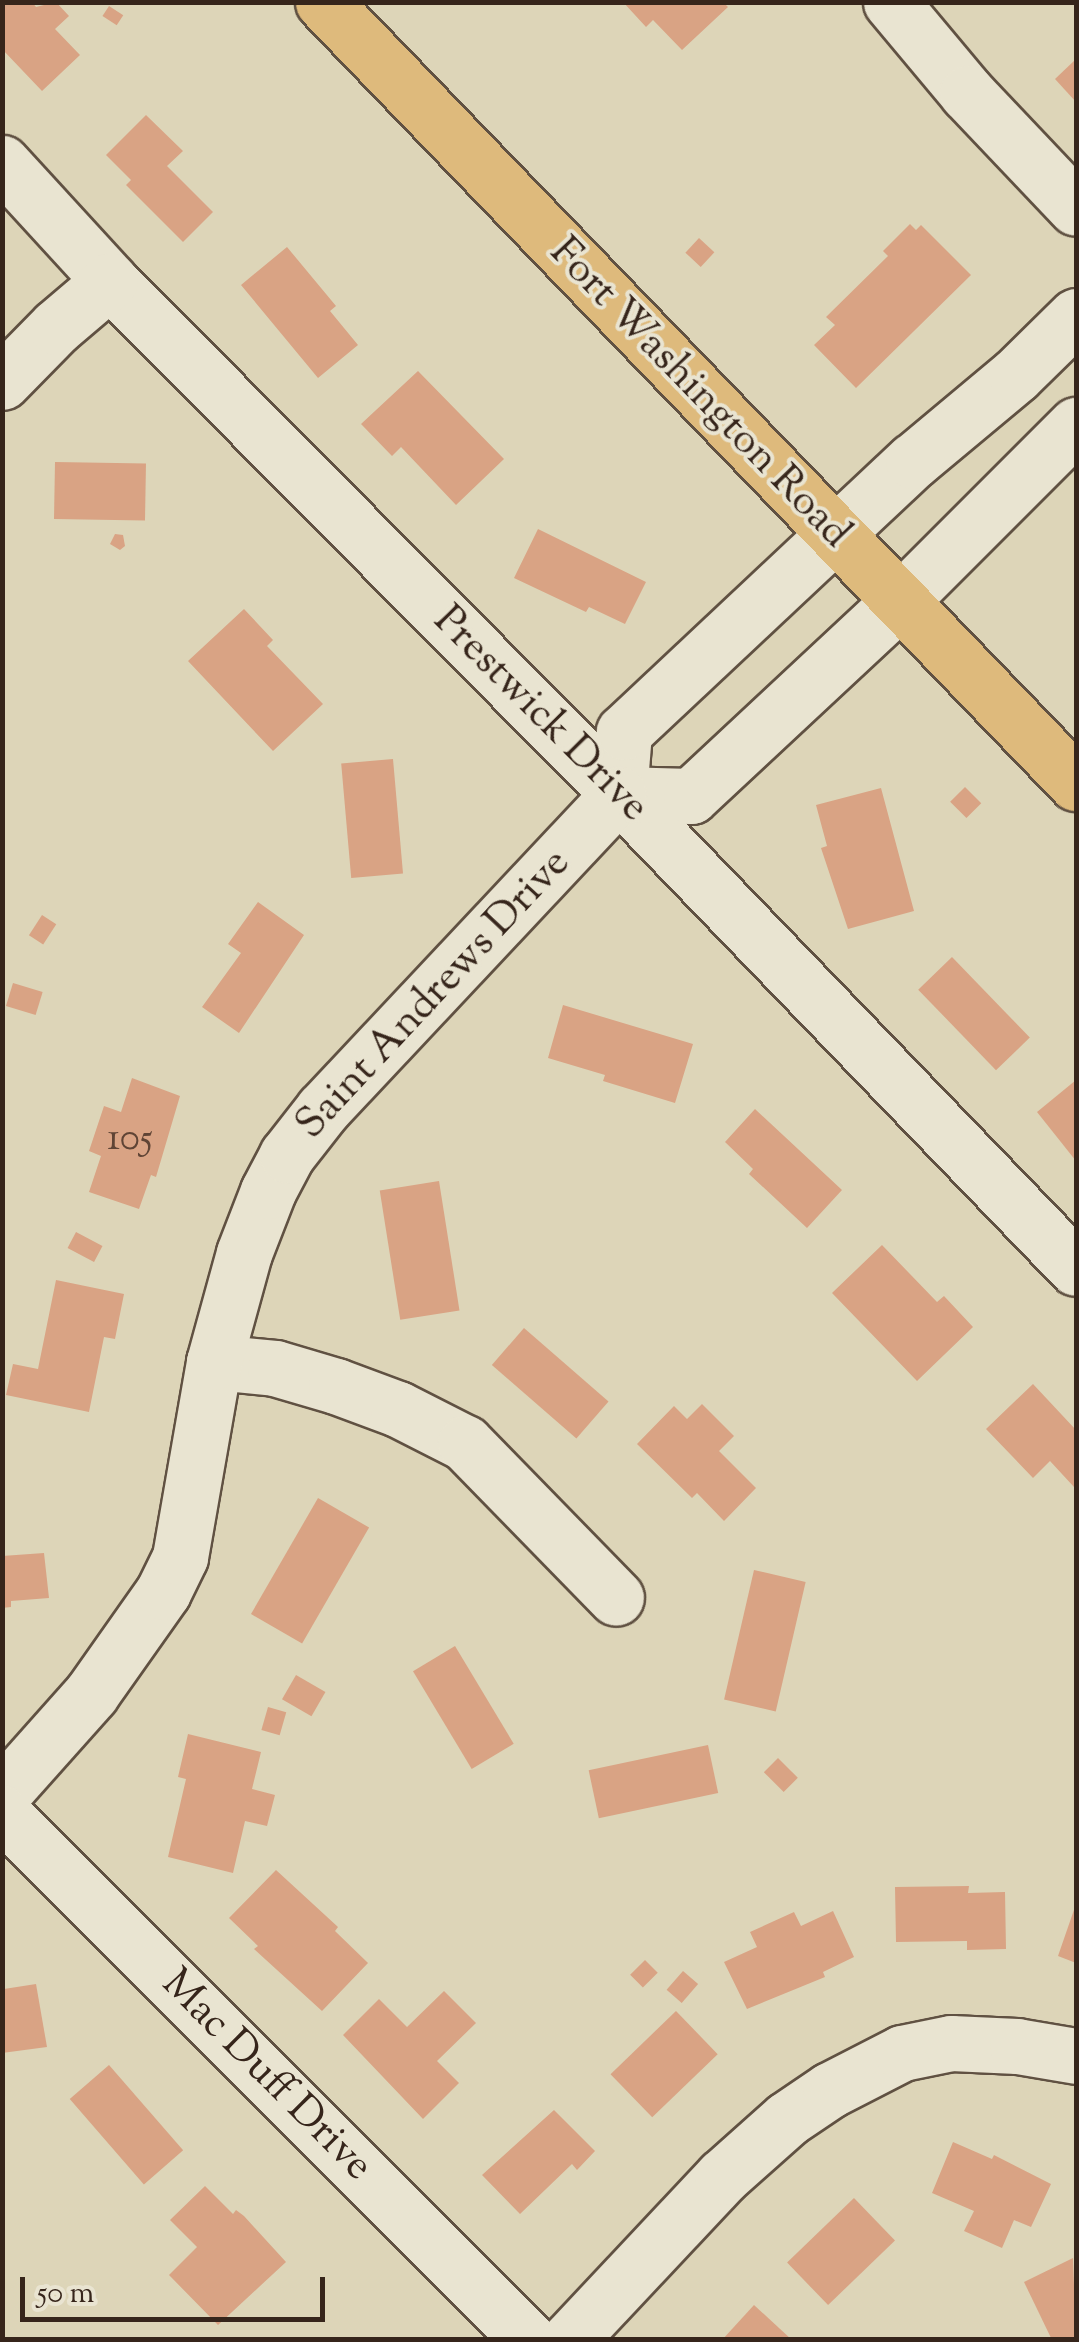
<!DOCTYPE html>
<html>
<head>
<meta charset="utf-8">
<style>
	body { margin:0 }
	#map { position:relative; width:1079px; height:2342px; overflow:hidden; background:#ddd5b8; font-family:"Sorts Mill Goudy",serif }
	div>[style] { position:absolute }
	.building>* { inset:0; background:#d9a384; transform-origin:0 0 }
	.roads { filter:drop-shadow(2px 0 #605142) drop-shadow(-2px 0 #605142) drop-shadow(0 2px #605142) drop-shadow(0 -2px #605142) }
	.minor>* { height:55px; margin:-27.5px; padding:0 27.5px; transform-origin:27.5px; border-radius:27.5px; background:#e9e4d1 }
	.major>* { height:55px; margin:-27.5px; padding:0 27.5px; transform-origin:27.5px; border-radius:27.5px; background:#deba7c }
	span { translate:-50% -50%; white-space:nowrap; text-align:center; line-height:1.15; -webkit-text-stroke:8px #e9e4d1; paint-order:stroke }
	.number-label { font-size:38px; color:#5f4435 }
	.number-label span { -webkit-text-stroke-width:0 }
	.street-label { font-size:42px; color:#36251b }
	.frame { position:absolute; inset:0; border:5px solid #36251b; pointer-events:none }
	.scale { position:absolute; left:20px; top:2277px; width:305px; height:45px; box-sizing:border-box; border:5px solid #36251b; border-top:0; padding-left:12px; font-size:30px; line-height:35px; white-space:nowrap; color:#36251b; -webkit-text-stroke:8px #e9e4d1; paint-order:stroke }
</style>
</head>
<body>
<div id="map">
	<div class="building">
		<i style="clip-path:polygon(2px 2px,32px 2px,36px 7px,56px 2px,69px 16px,55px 29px,80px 55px,42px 91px,2px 49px)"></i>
		<i style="clip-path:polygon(623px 2px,723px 2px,728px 7px,682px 50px,653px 20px,646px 27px)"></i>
		<i style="left:109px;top:6px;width:17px;height:12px;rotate:33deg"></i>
		<i style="clip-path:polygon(1076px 59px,1076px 102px,1055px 79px)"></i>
		<i style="clip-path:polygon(146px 115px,183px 151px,167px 166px,213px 212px,183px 242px,126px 185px,131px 180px,106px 155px)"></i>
		<i style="clip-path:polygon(910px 224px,916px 230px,921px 225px,971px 275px,856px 388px,814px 345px,835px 325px,826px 317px,888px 256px,883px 251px)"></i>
		<i style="left:699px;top:238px;width:21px;height:20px;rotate:43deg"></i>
		<i style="clip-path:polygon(287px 247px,336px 306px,330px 311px,358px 345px,318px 378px,241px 285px)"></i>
		<i style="clip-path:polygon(418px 371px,504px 459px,456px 505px,401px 447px,392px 456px,361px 424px)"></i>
		<i style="left:55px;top:462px;width:91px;height:57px;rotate:1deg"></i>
		<i style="clip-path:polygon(538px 529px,646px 582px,625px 624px,589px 607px,586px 612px,514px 578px)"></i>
		<i style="clip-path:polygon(115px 534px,123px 535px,125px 546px,120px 550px,110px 544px)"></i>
		<i style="clip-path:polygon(244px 609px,273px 640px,267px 646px,323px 704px,273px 751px,188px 661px)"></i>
		<i style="left:393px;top:759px;width:115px;height:52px;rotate:85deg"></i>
		<i style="left:965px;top:787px;width:23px;height:21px;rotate:45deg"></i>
		<i style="clip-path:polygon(881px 788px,914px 911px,848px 929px,821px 848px,827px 846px,816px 805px)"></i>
		<i style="clip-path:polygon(258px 902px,304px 935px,239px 1033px,202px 1007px,241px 953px,228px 944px)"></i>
		<i style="left:42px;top:915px;width:17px;height:24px;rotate:33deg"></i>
		<i style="left:952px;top:957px;width:112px;height:47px;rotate:46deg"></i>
		<i style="left:13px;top:983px;width:31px;height:24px;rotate:17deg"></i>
		<i style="clip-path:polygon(563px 1005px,693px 1044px,675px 1103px,603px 1081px,605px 1075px,548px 1058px)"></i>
		<i style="clip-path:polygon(132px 1078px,180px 1096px,156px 1177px,151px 1175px,139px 1209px,89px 1192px,101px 1156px,89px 1151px,104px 1106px,121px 1112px)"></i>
		<i style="clip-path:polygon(1076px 1080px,1076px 1161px,1037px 1112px)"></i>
		<i style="clip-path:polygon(755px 1109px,842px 1190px,807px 1228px,749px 1174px,753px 1169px,725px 1142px)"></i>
		<i style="left:439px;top:1181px;width:131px;height:60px;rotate:81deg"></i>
		<i style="left:76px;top:1232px;width:30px;height:18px;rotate:28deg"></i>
		<i style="clip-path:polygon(882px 1245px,937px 1302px,944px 1296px,973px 1327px,917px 1381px,832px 1293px)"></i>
		<i style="clip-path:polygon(56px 1280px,124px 1294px,115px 1339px,104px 1337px,89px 1412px,6px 1395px,13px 1364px,38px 1369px)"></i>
		<i style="left:524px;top:1328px;width:112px;height:49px;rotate:41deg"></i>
		<i style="clip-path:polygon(1033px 1384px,1076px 1430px,1074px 1487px,1050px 1461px,1033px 1478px,986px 1429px)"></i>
		<i style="clip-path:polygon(702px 1404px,734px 1436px,719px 1451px,756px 1488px,724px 1521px,697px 1493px,692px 1498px,637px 1444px,674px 1406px,687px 1419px)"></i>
		<i style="left:318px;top:1498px;width:59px;height:134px;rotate:30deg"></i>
		<i style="clip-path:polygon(44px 1553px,49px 1598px,11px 1601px,11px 1607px,2px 1608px,2px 1556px)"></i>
		<i style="left:754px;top:1570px;width:53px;height:133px;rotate:13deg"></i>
		<i style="left:455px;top:1646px;width:114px;height:49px;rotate:59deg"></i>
		<i style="left:296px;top:1675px;width:34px;height:28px;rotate:30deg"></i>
		<i style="left:268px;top:1707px;width:19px;height:24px;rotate:16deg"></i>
		<i style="clip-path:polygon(188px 1734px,261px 1752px,252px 1789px,275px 1795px,267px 1826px,245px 1821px,233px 1873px,168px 1857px,186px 1779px,178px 1777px)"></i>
		<i style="left:708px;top:1745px;width:49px;height:122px;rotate:78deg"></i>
		<i style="left:778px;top:1758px;width:28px;height:20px;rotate:45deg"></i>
		<i style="clip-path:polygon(276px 1870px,338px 1927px,335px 1931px,368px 1963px,322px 2011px,254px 1949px,258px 1946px,229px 1918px)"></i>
		<i style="clip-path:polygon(969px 1886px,968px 1893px,1005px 1892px,1006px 1949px,967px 1950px,967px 1941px,896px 1942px,895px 1887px)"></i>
		<i style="clip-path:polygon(1076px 1904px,1076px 1963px,1058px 1956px)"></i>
		<i style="clip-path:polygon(833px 1911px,854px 1957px,823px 1972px,825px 1977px,747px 2009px,724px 1962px,757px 1947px,750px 1932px,794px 1912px,801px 1926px)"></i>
		<i style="left:645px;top:1960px;width:18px;height:21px;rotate:45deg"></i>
		<i style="left:683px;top:1971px;width:20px;height:25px;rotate:41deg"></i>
		<i style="clip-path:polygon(36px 1984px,47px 2047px,2px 2053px,4px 1989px)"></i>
		<i style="clip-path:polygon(444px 1991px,476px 2023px,437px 2061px,459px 2083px,423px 2119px,343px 2035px,379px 1999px,407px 2027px)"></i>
		<i style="left:676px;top:2011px;width:60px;height:91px;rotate:46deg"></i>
		<i style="left:109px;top:2065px;width:113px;height:52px;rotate:49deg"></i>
		<i style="clip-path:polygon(554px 2110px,595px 2151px,577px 2170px,572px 2164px,520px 2214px,482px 2175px)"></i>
		<i style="clip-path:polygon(953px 2142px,992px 2159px,994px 2155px,1051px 2184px,1031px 2227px,1014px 2220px,1002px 2248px,964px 2231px,974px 2211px,932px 2193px)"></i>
		<i style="clip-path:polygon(205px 2186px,233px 2214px,236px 2210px,244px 2216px,286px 2262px,218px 2325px,169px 2275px,197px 2247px,170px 2220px)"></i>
		<i style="left:854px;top:2198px;width:59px;height:93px;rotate:46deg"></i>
		<i style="clip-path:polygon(1073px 2258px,1076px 2340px,1052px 2340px,1024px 2282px)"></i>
		<i style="clip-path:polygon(754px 2305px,792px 2340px,722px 2340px)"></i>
	</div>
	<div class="roads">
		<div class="minor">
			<i style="left:891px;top:2px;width:119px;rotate:50.1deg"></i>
			<i style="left:967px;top:93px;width:158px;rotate:46.5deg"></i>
			<i style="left:2px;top:163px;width:160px;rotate:47.5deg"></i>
			<i style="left:110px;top:281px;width:723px;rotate:45.22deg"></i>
			<i style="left:619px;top:794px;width:658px;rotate:46.05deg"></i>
			<i style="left:2px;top:382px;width:77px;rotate:-45.5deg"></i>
			<i style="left:56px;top:327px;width:71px;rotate:-40.4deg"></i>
			<i style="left:619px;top:794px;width:62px;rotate:-85.4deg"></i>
			<i style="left:624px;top:732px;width:396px;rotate:-43.2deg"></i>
			<i style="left:913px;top:461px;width:134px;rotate:-39.9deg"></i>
			<i style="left:1016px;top:375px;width:84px;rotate:-44.5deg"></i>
			<i style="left:619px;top:794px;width:72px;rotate:1.6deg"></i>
			<i style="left:691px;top:796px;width:286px;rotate:-43deg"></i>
			<i style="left:900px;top:601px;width:249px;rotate:-45deg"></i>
			<i style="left:214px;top:1362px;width:61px;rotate:5.6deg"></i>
			<i style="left:275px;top:1368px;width:64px;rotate:16.4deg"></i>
			<i style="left:336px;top:1386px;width:66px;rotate:20.4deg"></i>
			<i style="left:398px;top:1409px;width:75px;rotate:26.9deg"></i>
			<i style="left:465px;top:1443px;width:216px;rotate:45.7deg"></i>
			<i style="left:2px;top:1794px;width:134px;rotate:-48.3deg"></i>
			<i style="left:91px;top:1694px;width:125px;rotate:-54.8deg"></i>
			<i style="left:163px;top:1592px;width:39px;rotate:-64deg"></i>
			<i style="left:180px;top:1557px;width:198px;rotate:-80.1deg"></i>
			<i style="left:214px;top:1362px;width:113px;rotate:-74.6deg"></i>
			<i style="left:244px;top:1253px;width:66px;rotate:-68.8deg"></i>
			<i style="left:268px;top:1191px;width:41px;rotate:-62.2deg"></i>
			<i style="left:287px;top:1155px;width:58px;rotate:-52deg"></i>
			<i style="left:323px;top:1109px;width:432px;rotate:-46.8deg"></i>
			<i style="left:2px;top:1813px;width:745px;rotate:45deg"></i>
			<i style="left:569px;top:2340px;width:224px;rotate:-46.8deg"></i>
			<i style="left:722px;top:2177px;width:87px;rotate:-41.7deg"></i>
			<i style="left:787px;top:2119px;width:52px;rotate:-34deg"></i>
			<i style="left:830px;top:2090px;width:81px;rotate:-27.2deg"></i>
			<i style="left:902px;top:2053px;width:50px;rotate:-11.5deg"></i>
			<i style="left:951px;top:2043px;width:66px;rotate:2.6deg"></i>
			<i style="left:1017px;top:2046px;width:60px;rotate:9.6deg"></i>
		</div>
		<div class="major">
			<i style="left:323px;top:2px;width:1085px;rotate:46.05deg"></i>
		</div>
	</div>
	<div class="number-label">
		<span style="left:130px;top:1141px">105</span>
	</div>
	<div class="street-label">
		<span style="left:699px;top:394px;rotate:46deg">Fort Washington Road</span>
		<span style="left:540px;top:715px;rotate:45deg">Prestwick Drive</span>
		<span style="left:434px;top:995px;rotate:-47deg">Saint Andrews Drive</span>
		<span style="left:266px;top:2076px;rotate:45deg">Mac Duff Drive</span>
	</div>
	<div class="frame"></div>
	<div class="scale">50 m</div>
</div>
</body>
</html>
